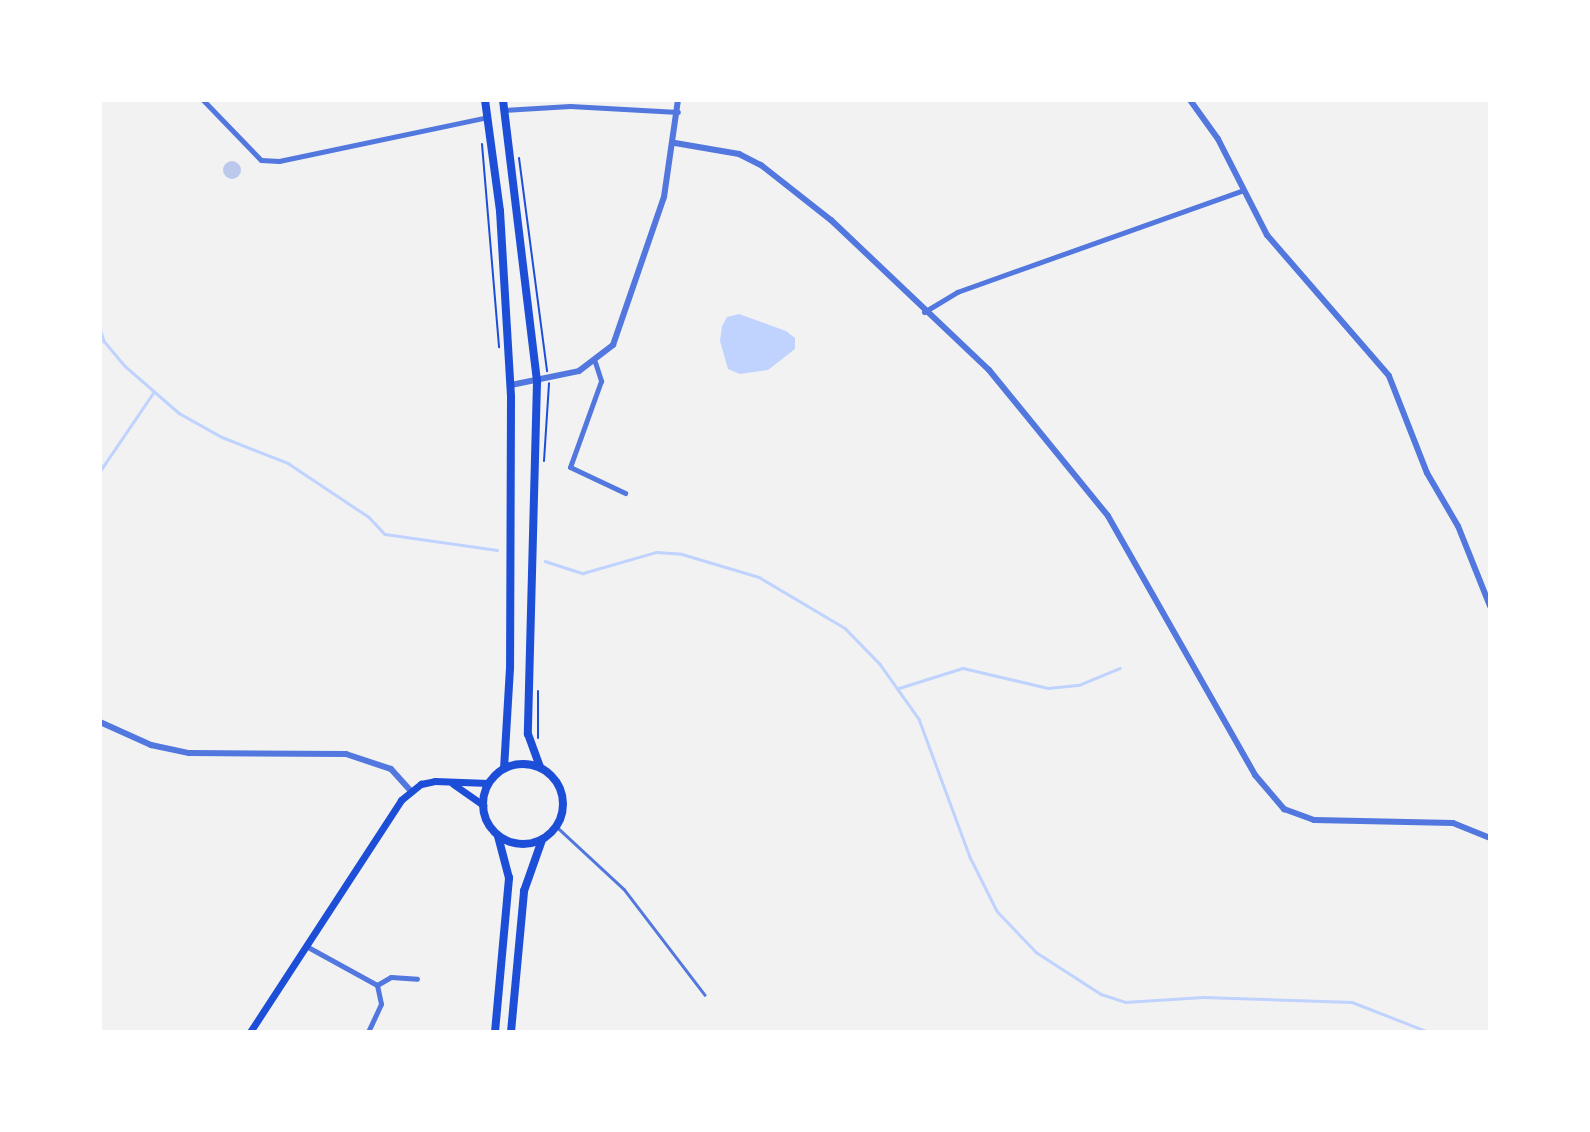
<!DOCTYPE html>
<html>
<head>
<meta charset="utf-8">
<style>
	body { margin:0 }
	#map { position:relative; width:1590px; height:1132px; overflow:hidden; background:#f2f2f2; font-family:"Roboto Condensed",sans-serif }
	div>[style] { position:absolute }
	.water>* { inset:0; background:#bfd3fe }
	.stream>* { height:2.5px; margin:-1.25px; padding:0 1.25px; transform-origin:1.25px; border-radius:1.25px; background:#bfd3fe }
	.building>* { inset:0; background:#bdc9ec }
	.round { border-radius:50% }
	.path>* { height:2px; margin:-1px; padding:0 1px; transform-origin:1px; border-radius:1px; background:#1d4ed8 }
	.service>* { height:2.5px; margin:-1.25px; padding:0 1.25px; transform-origin:1.25px; border-radius:1.25px; background:#5277de }
	.minor>* { height:5px; margin:-2.5px; padding:0 2.5px; transform-origin:2.5px; border-radius:2.5px; background:#5277de }
	.tertiary>* { height:6px; margin:-3px; padding:0 3px; transform-origin:3px; border-radius:3px; background:#5277de }
	.secondary>* { height:7px; margin:-3.5px; padding:0 3.5px; transform-origin:3.5px; border-radius:3.5px; background:#1d4ed8 }
	.trunk>* { height:8px; margin:-4px; padding:0 4px; transform-origin:4px; border-radius:4px; background:#1d4ed8 }
	.trunk>.ring { margin:-4px; padding:0; box-sizing:content-box; background:none; border:8px solid #1d4ed8; border-radius:50% }
	span { translate:-50% -50%; white-space:nowrap; text-align:center; line-height:1.15; -webkit-text-stroke:5px #fff; paint-order:stroke }
	.frame { position:absolute; inset:0; border:102px solid #fff; pointer-events:none }
</style>
</head>
<body>
<div id="map">
	<div class="water">
		<i style="clip-path:polygon(739px 314px,786px 331px,795px 338px,795px 349px,768px 370px,740px 374px,728px 369px,720px 341px,722px 326px,727px 317px)"></i>
	</div>
	<div class="stream">
		<i style="left:100px;top:328px;width:14px;rotate:73deg"></i>
		<i style="left:104px;top:341px;width:33px;rotate:50deg"></i>
		<i style="left:125px;top:366px;width:72px;rotate:41deg"></i>
		<i style="left:179px;top:413px;width:49px;rotate:29.2deg"></i>
		<i style="left:222px;top:437px;width:71px;rotate:21.5deg"></i>
		<i style="left:288px;top:463px;width:97px;rotate:33.7deg"></i>
		<i style="left:369px;top:517px;width:23px;rotate:47deg"></i>
		<i style="left:385px;top:534px;width:113px;rotate:8.1deg"></i>
		<i style="left:100px;top:471px;width:94px;rotate:-55.8deg"></i>
		<i style="left:545px;top:561px;width:40px;rotate:18deg"></i>
		<i style="left:583px;top:573px;width:76px;rotate:-16deg"></i>
		<i style="left:656px;top:552px;width:26px;rotate:4deg"></i>
		<i style="left:682px;top:554px;width:80px;rotate:16.6deg"></i>
		<i style="left:759px;top:577px;width:100px;rotate:30.7deg"></i>
		<i style="left:845px;top:628px;width:50px;rotate:45.8deg"></i>
		<i style="left:880px;top:664px;width:67px;rotate:54.7deg"></i>
		<i style="left:919px;top:719px;width:147px;rotate:69.7deg"></i>
		<i style="left:970px;top:857px;width:60px;rotate:63.4deg"></i>
		<i style="left:997px;top:911px;width:57px;rotate:46.4deg"></i>
		<i style="left:1036px;top:952px;width:77px;rotate:32.9deg"></i>
		<i style="left:1101px;top:994px;width:25px;rotate:18deg"></i>
		<i style="left:1125px;top:1002px;width:78px;rotate:-3.7deg"></i>
		<i style="left:1203px;top:997px;width:149px;rotate:1.9deg"></i>
		<i style="left:1352px;top:1002px;width:83px;rotate:21.3deg"></i>
		<i style="left:899px;top:688px;width:67px;rotate:-17.4deg"></i>
		<i style="left:963px;top:668px;width:87px;rotate:13.2deg"></i>
		<i style="left:1048px;top:688px;width:31px;rotate:-6deg"></i>
		<i style="left:1079px;top:685px;width:44px;rotate:-22.5deg"></i>
	</div>
	<div class="building">
		<i class="round" style="left:223px;top:161px;width:18px;height:18px"></i>
	</div>
	<div class="path">
		<i style="left:482px;top:144px;width:204px;rotate:85.2deg"></i>
		<i style="left:519px;top:158px;width:215px;rotate:82.5deg"></i>
		<i style="left:544px;top:461px;width:78px;rotate:-86.3deg"></i>
		<i style="left:538px;top:738px;width:47px;rotate:-90deg"></i>
	</div>
	<div class="service">
		<i style="left:557px;top:827px;width:91px;rotate:42.8deg"></i>
		<i style="left:624px;top:889px;width:133px;rotate:52.6deg"></i>
	</div>
	<div class="minor">
		<i style="left:203px;top:100px;width:83px;rotate:46deg"></i>
		<i style="left:261px;top:160px;width:18px;rotate:3deg"></i>
		<i style="left:279px;top:161px;width:213px;rotate:-11.9deg"></i>
		<i style="left:504px;top:110px;width:66px;rotate:-3.5deg"></i>
		<i style="left:570px;top:106px;width:108px;rotate:3.2deg"></i>
		<i style="left:924px;top:312px;width:39px;rotate:-31deg"></i>
		<i style="left:957px;top:292px;width:304px;rotate:-19.6deg"></i>
		<i style="left:595px;top:362px;width:20px;rotate:72deg"></i>
		<i style="left:601px;top:381px;width:91px;rotate:109.8deg"></i>
		<i style="left:570px;top:467px;width:61px;rotate:25.3deg"></i>
		<i style="left:306px;top:946px;width:81px;rotate:28.8deg"></i>
		<i style="left:377px;top:985px;width:19px;rotate:78deg"></i>
		<i style="left:381px;top:1004px;width:31px;rotate:115deg"></i>
		<i style="left:377px;top:985px;width:16px;rotate:-30deg"></i>
		<i style="left:391px;top:977px;width:26px;rotate:4deg"></i>
	</div>
	<div class="tertiary">
		<i style="left:1190px;top:100px;width:48px;rotate:54.3deg"></i>
		<i style="left:1218px;top:139px;width:108px;rotate:63deg"></i>
		<i style="left:1267px;top:235px;width:186px;rotate:49.1deg"></i>
		<i style="left:1389px;top:376px;width:104px;rotate:68.6deg"></i>
		<i style="left:1427px;top:473px;width:61px;rotate:59.7deg"></i>
		<i style="left:1458px;top:526px;width:86px;rotate:68.2deg"></i>
		<i style="left:675px;top:143px;width:65px;rotate:9.8deg"></i>
		<i style="left:739px;top:154px;width:25px;rotate:27deg"></i>
		<i style="left:761px;top:165px;width:89px;rotate:38.2deg"></i>
		<i style="left:831px;top:220px;width:218px;rotate:43.5deg"></i>
		<i style="left:989px;top:370px;width:188px;rotate:50.8deg"></i>
		<i style="left:1108px;top:516px;width:298px;rotate:60.4deg"></i>
		<i style="left:1255px;top:775px;width:45px;rotate:49.5deg"></i>
		<i style="left:1284px;top:809px;width:32px;rotate:20deg"></i>
		<i style="left:1314px;top:820px;width:139px;rotate:1.2deg"></i>
		<i style="left:1453px;top:823px;width:40px;rotate:22deg"></i>
		<i style="left:511px;top:385px;width:69px;rotate:-11.6deg"></i>
		<i style="left:579px;top:371px;width:43px;rotate:-37.4deg"></i>
		<i style="left:613px;top:345px;width:157px;rotate:-71deg"></i>
		<i style="left:664px;top:197px;width:98px;rotate:-81.8deg"></i>
		<i style="left:100px;top:722px;width:56px;rotate:24.3deg"></i>
		<i style="left:151px;top:745px;width:39px;rotate:12deg"></i>
		<i style="left:189px;top:753px;width:157px;rotate:0.4deg"></i>
		<i style="left:346px;top:754px;width:47px;rotate:18.4deg"></i>
		<i style="left:391px;top:769px;width:30px;rotate:48deg"></i>
	</div>
	<div class="secondary">
		<i style="left:453px;top:784px;width:37px;rotate:35deg"></i>
		<i style="left:250px;top:1032px;width:277px;rotate:-56.9deg"></i>
		<i style="left:401px;top:800px;width:26px;rotate:-39deg"></i>
		<i style="left:421px;top:784px;width:14px;rotate:-12deg"></i>
		<i style="left:435px;top:781px;width:53px;rotate:2.2deg"></i>
	</div>
	<div class="trunk">
		<i style="left:485px;top:100px;width:112px;rotate:82.3deg"></i>
		<i style="left:500px;top:211px;width:186px;rotate:86.6deg"></i>
		<i style="left:511px;top:397px;width:271px;rotate:90.2deg"></i>
		<i style="left:510px;top:668px;width:100px;rotate:93.4deg"></i>
		<i style="left:503px;top:100px;width:284px;rotate:83.1deg"></i>
		<i style="left:537px;top:382px;width:352px;rotate:91.5deg"></i>
		<i style="left:528px;top:734px;width:35px;rotate:70deg"></i>
		<i class="ring" style="left:483px;top:764px;width:72px;height:72px"></i>
		<i style="left:495px;top:1032px;width:155px;rotate:-84.8deg"></i>
		<i style="left:509px;top:878px;width:43px;rotate:-104.7deg"></i>
		<i style="left:511px;top:1032px;width:142px;rotate:-84.7deg"></i>
		<i style="left:524px;top:891px;width:54px;rotate:-70.6deg"></i>
	</div>
	<div class="frame"></div>
</div>
</body>
</html>
